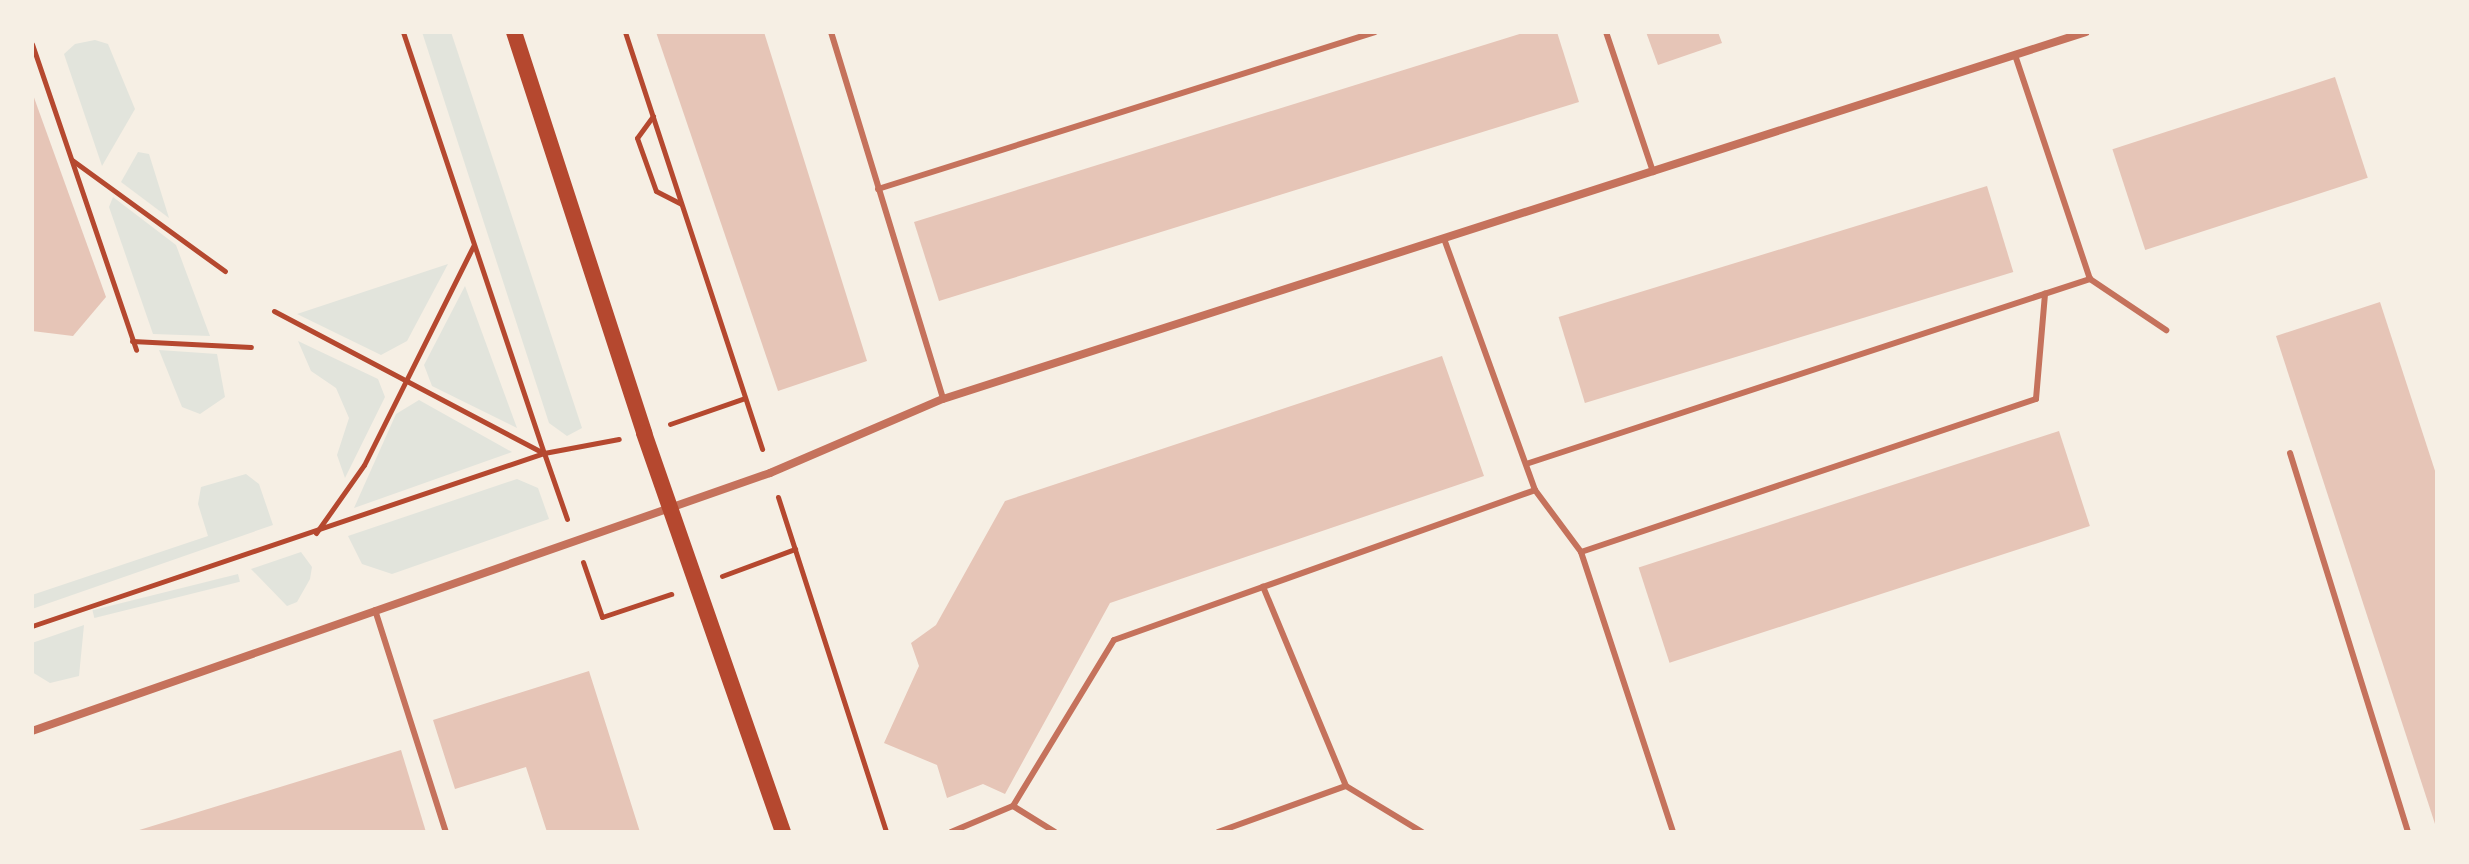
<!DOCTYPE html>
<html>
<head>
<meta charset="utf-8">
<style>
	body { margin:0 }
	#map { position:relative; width:2469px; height:864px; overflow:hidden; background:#f6efe4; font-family:"Source Sans 3",sans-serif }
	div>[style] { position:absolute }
	.green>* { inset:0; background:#e2e4dc; transform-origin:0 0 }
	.building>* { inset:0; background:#e6c5b7; transform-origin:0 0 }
	.path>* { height:5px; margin:-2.5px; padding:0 2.5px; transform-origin:2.5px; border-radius:2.5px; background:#b5482f }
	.service>* { height:6px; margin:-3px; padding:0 3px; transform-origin:3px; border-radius:3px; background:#c5725c }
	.minor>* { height:8px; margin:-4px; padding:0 4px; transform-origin:4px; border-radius:4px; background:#c5725c }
	.secondary>* { height:16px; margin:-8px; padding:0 8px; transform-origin:8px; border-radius:8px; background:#b5482f }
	span { translate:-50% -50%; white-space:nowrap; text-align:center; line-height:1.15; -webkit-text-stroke:7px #f6efe4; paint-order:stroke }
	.frame { position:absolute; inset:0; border:34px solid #f6efe4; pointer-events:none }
</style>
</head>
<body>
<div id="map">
	<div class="green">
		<i style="clip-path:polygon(422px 32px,451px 32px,582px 428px,567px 436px,549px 423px)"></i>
		<i style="clip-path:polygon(95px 40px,108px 44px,135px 109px,102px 166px,64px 54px,75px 44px)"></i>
		<i style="clip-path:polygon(138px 152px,149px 154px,169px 218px,121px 182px)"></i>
		<i style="clip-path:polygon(113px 197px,176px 245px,210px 336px,153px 334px,109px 207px)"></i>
		<i style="clip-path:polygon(448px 264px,407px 341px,381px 355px,297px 314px)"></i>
		<i style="clip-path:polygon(465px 286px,517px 428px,432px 386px,424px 365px)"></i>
		<i style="clip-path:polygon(298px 341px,378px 379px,385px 397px,345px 478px,337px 455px,349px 418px,336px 388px,311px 371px)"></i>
		<i style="clip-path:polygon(159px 350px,217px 354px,225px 397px,200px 414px,182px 407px)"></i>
		<i style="clip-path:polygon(419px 400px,512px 452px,354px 508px,396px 414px)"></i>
		<i style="clip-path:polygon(246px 474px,259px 484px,273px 525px,32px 609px,32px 595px,208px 536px,198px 504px,201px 487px)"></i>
		<i style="clip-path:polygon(517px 479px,538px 488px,549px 519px,392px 574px,362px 564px,348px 536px)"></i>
		<i style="clip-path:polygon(301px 552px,312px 567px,310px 579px,297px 602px,287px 606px,251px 569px)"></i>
		<i style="left:238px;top:574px;width:8px;height:150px;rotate:76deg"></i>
		<i style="clip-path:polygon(84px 625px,79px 676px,50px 683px,32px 672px,32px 643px)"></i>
	</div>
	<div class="building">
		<i style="clip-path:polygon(656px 32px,764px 32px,867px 361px,778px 391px)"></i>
		<i style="clip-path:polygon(1526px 32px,1557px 32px,1579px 102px,939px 301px,914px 222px)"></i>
		<i style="clip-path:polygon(1646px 32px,1718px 32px,1722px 43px,1658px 65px)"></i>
		<i style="left:2335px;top:77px;width:106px;height:234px;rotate:72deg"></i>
		<i style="clip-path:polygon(32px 92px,106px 297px,73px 336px,32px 331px)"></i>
		<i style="left:1987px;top:186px;width:90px;height:448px;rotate:73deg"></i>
		<i style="clip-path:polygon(2380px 302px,2437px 477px,2436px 827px,2276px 336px)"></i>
		<i style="clip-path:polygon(1442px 356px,1484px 476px,1110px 603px,1005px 794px,983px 784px,947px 798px,937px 765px,884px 743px,919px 666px,911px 643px,936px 625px,1005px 501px)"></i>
		<i style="left:2059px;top:431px;width:100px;height:442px;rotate:72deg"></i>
		<i style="clip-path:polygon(589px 671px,640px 832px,547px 832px,526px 767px,455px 789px,433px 720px)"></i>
		<i style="clip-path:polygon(401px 750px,426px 832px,136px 832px,136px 831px)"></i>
	</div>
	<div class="path">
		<i style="left:403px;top:32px;width:444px;rotate:71.5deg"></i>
		<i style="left:625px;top:32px;width:439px;rotate:71.8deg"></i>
		<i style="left:32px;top:44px;width:323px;rotate:71.2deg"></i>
		<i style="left:653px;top:116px;width:27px;rotate:126deg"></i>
		<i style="left:637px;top:138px;width:56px;rotate:70.3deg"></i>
		<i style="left:656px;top:191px;width:28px;rotate:27deg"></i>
		<i style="left:72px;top:160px;width:189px;rotate:36deg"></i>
		<i style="left:274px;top:311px;width:304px;rotate:27.8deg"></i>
		<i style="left:132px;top:341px;width:119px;rotate:2.9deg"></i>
		<i style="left:670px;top:424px;width:79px;rotate:-19.1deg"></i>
		<i style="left:778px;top:497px;width:352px;rotate:72.1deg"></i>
		<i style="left:567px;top:519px;width:70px;rotate:-109.2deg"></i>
		<i style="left:544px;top:453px;width:76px;rotate:-10.6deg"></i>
		<i style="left:316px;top:533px;width:83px;rotate:-54.8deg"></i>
		<i style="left:364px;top:465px;width:245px;rotate:-63.5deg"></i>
		<i style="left:583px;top:562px;width:58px;rotate:70.9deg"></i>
		<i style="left:602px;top:617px;width:73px;rotate:-18.4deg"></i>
		<i style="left:722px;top:576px;width:78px;rotate:-20.3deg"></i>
		<i style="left:32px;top:626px;width:540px;rotate:-18.67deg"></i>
	</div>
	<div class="service">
		<i style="left:831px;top:32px;width:384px;rotate:73deg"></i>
		<i style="left:1606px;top:32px;width:148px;rotate:71.4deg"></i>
		<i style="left:2015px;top:55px;width:236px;rotate:71.5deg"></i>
		<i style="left:2090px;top:279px;width:92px;rotate:33.9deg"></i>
		<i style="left:878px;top:189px;width:521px;rotate:-17.53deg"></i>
		<i style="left:2290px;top:453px;width:397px;rotate:72.7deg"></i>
		<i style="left:1526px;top:464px;width:594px;rotate:-18.16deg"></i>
		<i style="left:1535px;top:490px;width:77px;rotate:53.4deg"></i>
		<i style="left:1581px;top:552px;width:295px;rotate:71.8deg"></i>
		<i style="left:1581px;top:552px;width:480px;rotate:-18.6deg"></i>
		<i style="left:2036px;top:399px;width:106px;rotate:-85.1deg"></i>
		<i style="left:375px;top:610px;width:233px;rotate:72.3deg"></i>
		<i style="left:1346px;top:786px;width:89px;rotate:31.2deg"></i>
		<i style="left:1013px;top:806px;width:49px;rotate:31.8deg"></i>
		<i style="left:951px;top:832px;width:67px;rotate:-22.8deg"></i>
		<i style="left:1013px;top:806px;width:194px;rotate:-58.7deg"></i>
		<i style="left:1114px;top:640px;width:447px;rotate:-19.6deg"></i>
		<i style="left:1535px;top:490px;width:267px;rotate:-109.9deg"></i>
		<i style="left:1218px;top:832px;width:136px;rotate:-19.8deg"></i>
		<i style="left:1346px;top:786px;width:216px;rotate:-112.6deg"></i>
	</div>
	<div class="minor">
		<i style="left:32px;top:731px;width:782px;rotate:-19.27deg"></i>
		<i style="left:770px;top:473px;width:188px;rotate:-23.2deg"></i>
		<i style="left:943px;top:399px;width:1200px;rotate:-17.8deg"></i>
	</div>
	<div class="secondary">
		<i style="left:514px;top:32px;width:422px;rotate:72deg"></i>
		<i style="left:644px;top:433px;width:423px;rotate:70.8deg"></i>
	</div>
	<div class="frame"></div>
</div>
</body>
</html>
